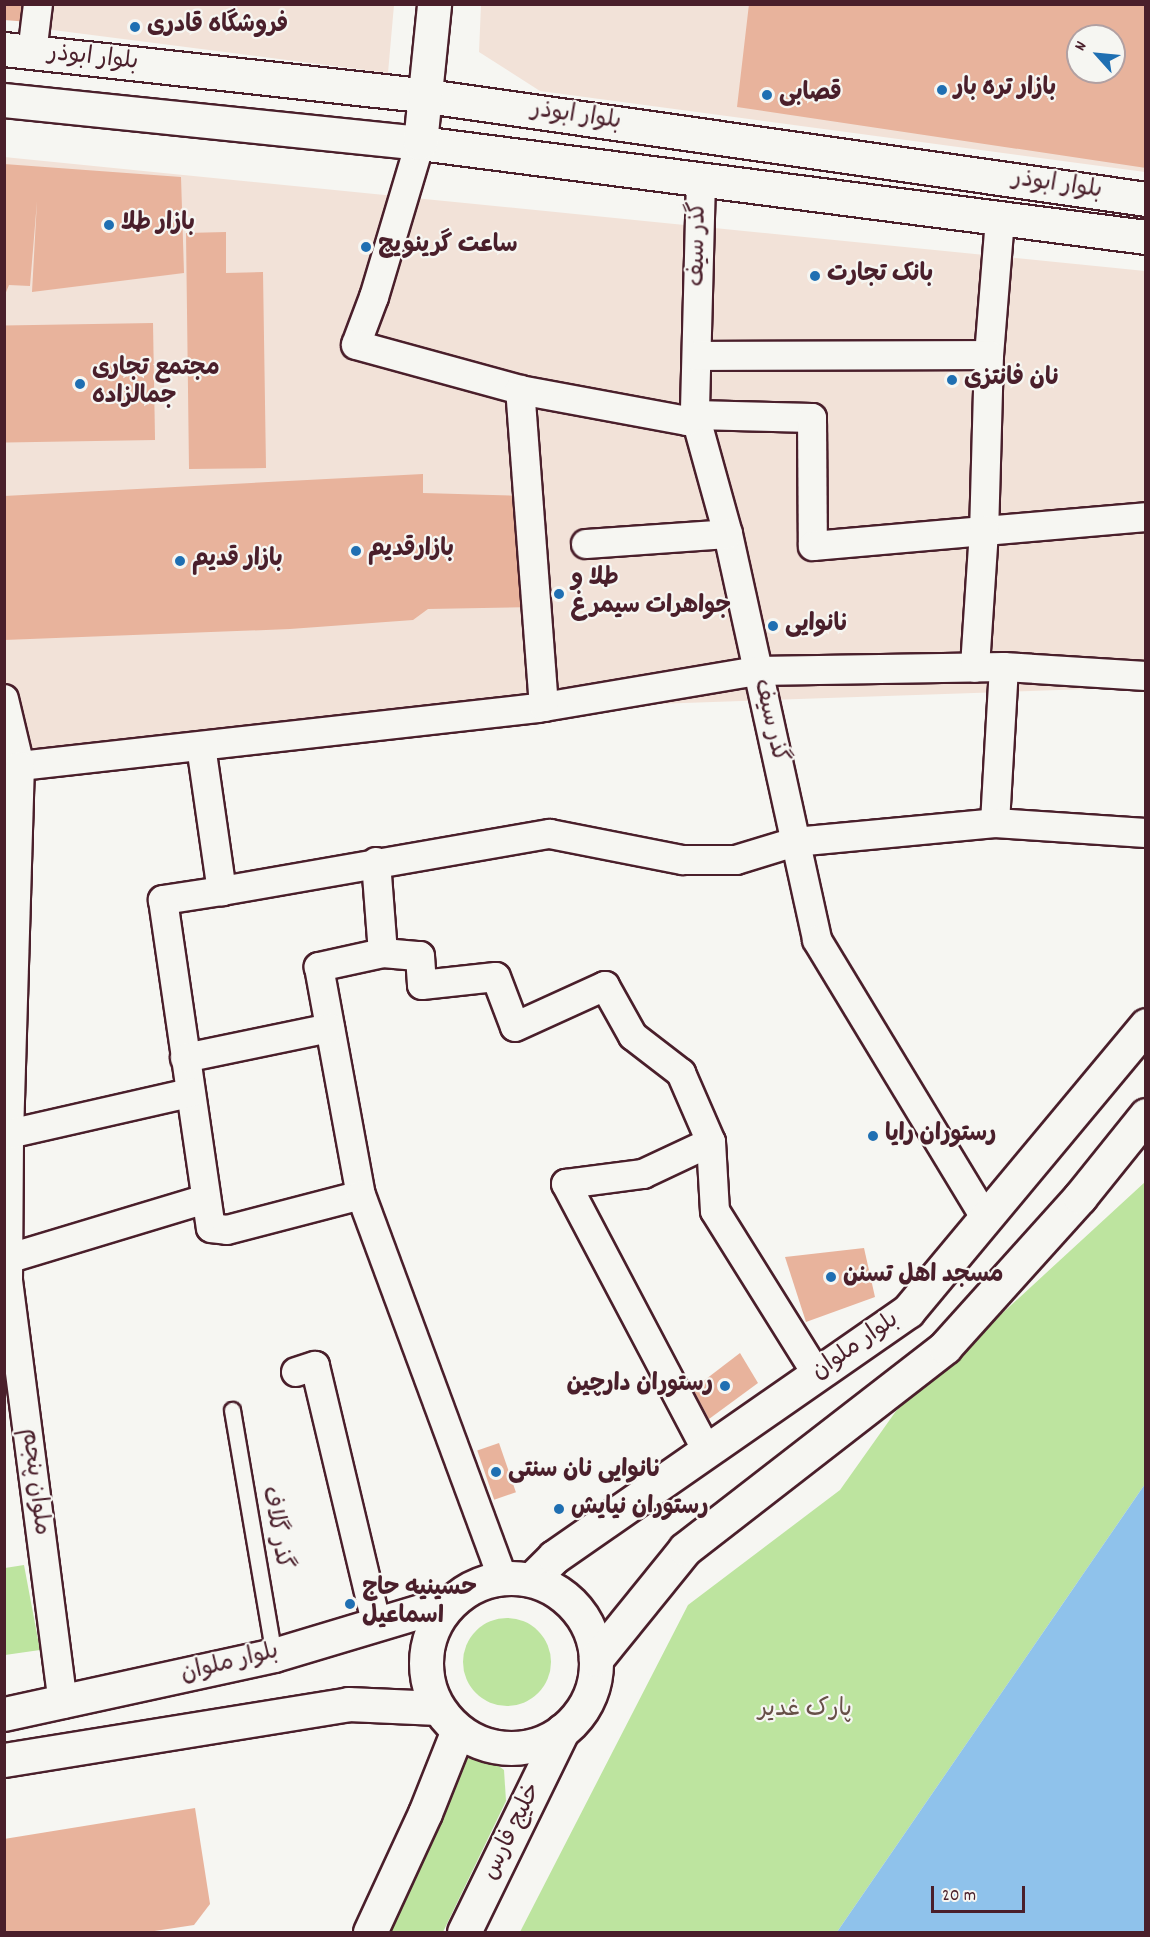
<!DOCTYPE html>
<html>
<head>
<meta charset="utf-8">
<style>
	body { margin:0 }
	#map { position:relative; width:1150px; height:1937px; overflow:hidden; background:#f6f6f2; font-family:Dekko,"Playpen Sans Arabic",sans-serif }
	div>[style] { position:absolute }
	.built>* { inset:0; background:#f2e2d8 }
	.green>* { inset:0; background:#bde49f }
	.round { border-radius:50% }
	.water>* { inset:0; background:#8fc2eb }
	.building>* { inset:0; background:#e8b39c; transform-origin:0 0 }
	.roads { filter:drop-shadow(2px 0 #4a1f2b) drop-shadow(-2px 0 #4a1f2b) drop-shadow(0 2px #4a1f2b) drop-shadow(0 -2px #4a1f2b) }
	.lane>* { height:15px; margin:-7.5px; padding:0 7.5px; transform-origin:7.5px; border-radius:7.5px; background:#f6f6f2 }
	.street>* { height:28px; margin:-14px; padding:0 14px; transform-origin:14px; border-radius:14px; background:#f6f6f2 }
	.secondary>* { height:33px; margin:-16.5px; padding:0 16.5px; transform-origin:16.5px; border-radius:16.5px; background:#f6f6f2 }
	.secondary>.ring { margin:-16.5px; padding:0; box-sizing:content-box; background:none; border:33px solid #f6f6f2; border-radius:50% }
	.dots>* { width:16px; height:16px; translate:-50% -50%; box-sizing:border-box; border:3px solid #f6f6f2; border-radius:50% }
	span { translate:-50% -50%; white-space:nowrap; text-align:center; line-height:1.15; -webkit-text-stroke:4.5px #f6f6f2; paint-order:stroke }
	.poi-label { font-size:24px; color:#4a1f2b; font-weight:700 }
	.left { translate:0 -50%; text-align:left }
	.right { translate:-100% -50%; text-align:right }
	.street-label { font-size:24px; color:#4a1f2b }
	.park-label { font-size:24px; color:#675048 }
	.frame { position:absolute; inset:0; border:6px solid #4a1f2b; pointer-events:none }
	.north { position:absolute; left:1066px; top:24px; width:60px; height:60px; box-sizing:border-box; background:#f6f6f2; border:2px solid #b1a0a2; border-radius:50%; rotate:297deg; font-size:16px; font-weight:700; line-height:24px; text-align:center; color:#4a1f2b }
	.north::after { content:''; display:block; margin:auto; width:21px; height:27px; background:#1f6fb2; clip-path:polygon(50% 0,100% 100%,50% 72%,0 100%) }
	.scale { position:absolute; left:931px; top:1886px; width:94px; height:27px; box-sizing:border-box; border:3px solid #4a1f2b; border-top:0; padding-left:8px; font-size:18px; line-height:21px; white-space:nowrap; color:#4a1f2b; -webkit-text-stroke:4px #f6f6f2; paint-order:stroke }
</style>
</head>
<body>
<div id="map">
	<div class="built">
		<i style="clip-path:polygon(48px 5px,394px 5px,388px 73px,45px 29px)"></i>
		<i style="clip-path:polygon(evenodd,481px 5px,1145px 5px,1145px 172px,540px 91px,479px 52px,481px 5px,1078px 36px,1114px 36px,1114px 72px,1078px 72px,1078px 36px)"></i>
		<i style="clip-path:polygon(4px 157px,1145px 271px,1145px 687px,538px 708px,20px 766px,4px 699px)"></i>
	</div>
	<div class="green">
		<i style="clip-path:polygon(1145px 1182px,1145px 1484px,837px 1932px,520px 1932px,688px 1605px,840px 1490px,896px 1411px)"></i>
		<i style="clip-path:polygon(24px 1565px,40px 1650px,5px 1655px,5px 1568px)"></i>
		<i class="round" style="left:463px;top:1618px;width:88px;height:88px"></i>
		<i style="clip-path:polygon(464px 1758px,488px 1758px,504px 1770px,506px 1801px,443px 1932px,376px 1932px)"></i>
	</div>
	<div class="water">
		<i style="clip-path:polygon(1145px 1484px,1145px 1932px,837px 1932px)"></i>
	</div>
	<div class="building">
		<i style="clip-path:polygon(4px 4px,30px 4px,29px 22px,4px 20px)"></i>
		<i style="clip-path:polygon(evenodd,749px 4px,1146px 4px,1146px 168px,737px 107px,749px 4px,1078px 36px,1114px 36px,1114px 72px,1078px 72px,1078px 36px)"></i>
		<i style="clip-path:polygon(4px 164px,181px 177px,184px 273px,32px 292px,37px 201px,30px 286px,9px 285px,4px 297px)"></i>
		<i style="clip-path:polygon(226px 232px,226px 273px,263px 272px,266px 468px,189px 469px,186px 233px)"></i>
		<i style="left:153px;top:323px;width:117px;height:149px;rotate:89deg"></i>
		<i style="clip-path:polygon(423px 474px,423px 493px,528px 496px,537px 607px,428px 609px,413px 620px,290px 629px,4px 640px,4px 496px)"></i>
		<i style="clip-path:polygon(864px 1248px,875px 1297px,806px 1322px,785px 1257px)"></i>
		<i style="clip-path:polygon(740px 1353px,758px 1383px,709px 1419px,693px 1389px)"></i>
		<i style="left:499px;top:1443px;width:52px;height:23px;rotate:71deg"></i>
		<i style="clip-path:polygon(195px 1808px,210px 1904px,194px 1925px,148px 1932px,4px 1932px,4px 1839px)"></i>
	</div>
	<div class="roads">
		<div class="lane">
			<i style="left:232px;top:1410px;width:249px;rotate:80.3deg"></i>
		</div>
		<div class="street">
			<i style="left:32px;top:53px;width:49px;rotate:-83deg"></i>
			<i style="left:420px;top:143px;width:161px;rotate:106.6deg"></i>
			<i style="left:374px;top:297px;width:51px;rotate:110.6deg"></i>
			<i style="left:356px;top:345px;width:170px;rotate:15.3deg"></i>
			<i style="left:701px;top:180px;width:235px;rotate:91.5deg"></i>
			<i style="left:695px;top:415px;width:123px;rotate:74.5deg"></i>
			<i style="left:728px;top:534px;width:416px;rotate:77.6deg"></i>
			<i style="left:817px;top:940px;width:326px;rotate:58.8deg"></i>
			<i style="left:1000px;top:219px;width:136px;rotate:94.6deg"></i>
			<i style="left:989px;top:355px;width:176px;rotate:91.6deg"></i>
			<i style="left:984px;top:531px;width:163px;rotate:-4.9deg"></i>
			<i style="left:697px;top:356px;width:292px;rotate:-0.2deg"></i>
			<i style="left:586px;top:544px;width:142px;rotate:-4deg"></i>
			<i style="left:4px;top:699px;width:69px;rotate:76.6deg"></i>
			<i style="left:20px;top:766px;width:521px;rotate:-6.39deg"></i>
			<i style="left:538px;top:708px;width:222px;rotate:-9.6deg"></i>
			<i style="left:757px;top:671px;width:247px;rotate:-0.9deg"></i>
			<i style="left:1004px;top:667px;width:142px;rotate:3.6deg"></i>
			<i style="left:544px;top:707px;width:318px;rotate:-94.3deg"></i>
			<i style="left:520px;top:390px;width:170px;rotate:10.5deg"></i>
			<i style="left:687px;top:421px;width:10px;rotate:-37deg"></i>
			<i style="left:695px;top:415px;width:117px;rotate:1.5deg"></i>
			<i style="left:812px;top:418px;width:128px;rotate:89.6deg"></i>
			<i style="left:813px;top:546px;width:172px;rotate:-5deg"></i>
			<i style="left:984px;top:531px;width:137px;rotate:93.8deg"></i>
			<i style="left:201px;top:746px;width:147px;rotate:81.8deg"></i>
			<i style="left:222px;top:891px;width:60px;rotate:171.3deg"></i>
			<i style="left:163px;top:900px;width:331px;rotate:81.7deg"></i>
			<i style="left:211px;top:1228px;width:16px;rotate:7deg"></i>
			<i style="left:227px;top:1230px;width:138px;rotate:-14.6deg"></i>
			<i style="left:995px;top:823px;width:156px;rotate:-86.7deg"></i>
			<i style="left:376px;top:862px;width:91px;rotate:85.6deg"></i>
			<i style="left:383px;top:953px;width:66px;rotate:167.7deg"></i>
			<i style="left:319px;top:967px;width:232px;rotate:79.6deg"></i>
			<i style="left:361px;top:1195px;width:408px;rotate:69.7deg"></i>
			<i style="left:222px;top:891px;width:333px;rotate:-9.9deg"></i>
			<i style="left:550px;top:834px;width:136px;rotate:11.1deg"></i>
			<i style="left:683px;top:860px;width:53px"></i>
			<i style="left:736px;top:860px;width:62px;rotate:-17deg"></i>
			<i style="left:795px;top:842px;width:201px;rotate:-5.4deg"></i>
			<i style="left:995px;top:823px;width:151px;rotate:3.8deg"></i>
			<i style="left:383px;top:953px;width:37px;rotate:5deg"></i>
			<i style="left:420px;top:956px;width:29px;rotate:86deg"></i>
			<i style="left:422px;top:985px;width:74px;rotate:-6.2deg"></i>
			<i style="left:496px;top:977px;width:53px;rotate:69.2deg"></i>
			<i style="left:515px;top:1027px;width:99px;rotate:-24.5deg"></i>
			<i style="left:605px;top:986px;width:57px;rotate:60.8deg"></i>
			<i style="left:633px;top:1036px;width:61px;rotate:37.6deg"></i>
			<i style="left:681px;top:1073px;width:75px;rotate:66.5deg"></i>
			<i style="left:711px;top:1142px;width:69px;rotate:86.7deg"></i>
			<i style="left:715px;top:1211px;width:192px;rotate:58deg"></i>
			<i style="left:185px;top:1058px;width:148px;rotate:-11.7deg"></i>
			<i style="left:9px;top:1134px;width:368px;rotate:-88.3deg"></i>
			<i style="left:7px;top:1259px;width:208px;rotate:-16.8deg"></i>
			<i style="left:296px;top:1372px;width:20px;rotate:-18deg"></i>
			<i style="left:315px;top:1366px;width:263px;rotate:76.6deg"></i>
			<i style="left:707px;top:1451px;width:302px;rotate:-117.8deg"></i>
			<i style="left:566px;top:1184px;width:78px;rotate:-7.4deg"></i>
			<i style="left:643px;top:1174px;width:75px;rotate:-25.2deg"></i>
			<i style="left:63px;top:1704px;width:426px;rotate:-97.4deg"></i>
			<i style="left:8px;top:1282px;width:148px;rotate:-89.6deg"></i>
			<i style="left:9px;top:1134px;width:186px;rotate:-12.8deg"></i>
		</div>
		<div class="secondary">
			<i style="left:4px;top:49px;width:426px;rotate:6.3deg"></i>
			<i style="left:427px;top:96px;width:726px;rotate:8.15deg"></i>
			<i style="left:4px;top:100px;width:418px;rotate:5.9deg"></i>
			<i style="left:420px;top:143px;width:732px;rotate:7.38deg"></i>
			<i style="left:420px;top:143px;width:140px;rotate:-84.2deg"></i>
			<i class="ring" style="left:426px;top:1578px;width:137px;height:137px"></i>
			<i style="left:532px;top:1579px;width:31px;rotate:-45deg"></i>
			<i style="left:554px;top:1557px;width:431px;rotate:-34.8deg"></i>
			<i style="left:908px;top:1311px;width:372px;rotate:-50.2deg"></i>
			<i style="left:596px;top:1659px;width:141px;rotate:-51deg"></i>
			<i style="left:685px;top:1549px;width:329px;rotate:-37.8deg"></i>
			<i style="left:945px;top:1347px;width:202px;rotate:-48deg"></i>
			<i style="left:1080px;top:1197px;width:105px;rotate:-51.2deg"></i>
			<i style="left:4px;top:1714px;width:276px;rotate:-12.3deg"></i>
			<i style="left:274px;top:1655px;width:185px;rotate:-16.7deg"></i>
			<i style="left:4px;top:1760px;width:349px;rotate:-9.2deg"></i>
			<i style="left:348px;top:1704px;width:90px;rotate:2.5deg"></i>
			<i style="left:370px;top:1932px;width:131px;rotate:-65.2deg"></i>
			<i style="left:425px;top:1813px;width:89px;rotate:-68.3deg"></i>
			<i style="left:464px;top:1932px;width:224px;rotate:-64deg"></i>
		</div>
	</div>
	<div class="dots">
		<i style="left:135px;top:27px;background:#1f6fb2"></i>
		<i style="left:942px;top:90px;background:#1f6fb2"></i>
		<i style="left:767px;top:95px;background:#1f6fb2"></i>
		<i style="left:109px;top:225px;background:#1f6fb2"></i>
		<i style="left:366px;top:247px;background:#1f6fb2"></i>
		<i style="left:815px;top:276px;background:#1f6fb2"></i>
		<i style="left:952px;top:380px;background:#1f6fb2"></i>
		<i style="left:80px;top:384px;background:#1f6fb2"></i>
		<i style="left:356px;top:551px;background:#1f6fb2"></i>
		<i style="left:180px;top:561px;background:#1f6fb2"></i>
		<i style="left:559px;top:594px;background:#1f6fb2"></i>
		<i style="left:773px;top:626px;background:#1f6fb2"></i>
		<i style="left:873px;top:1136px;background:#1f6fb2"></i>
		<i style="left:831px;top:1277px;background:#1f6fb2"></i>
		<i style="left:725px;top:1386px;background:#1f6fb2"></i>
		<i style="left:496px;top:1472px;background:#1f6fb2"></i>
		<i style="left:559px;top:1509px;background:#1f6fb2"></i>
		<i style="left:350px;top:1604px;background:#1f6fb2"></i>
	</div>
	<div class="poi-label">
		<span class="left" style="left:147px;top:27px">فروشگاه قادری</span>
		<span class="left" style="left:954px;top:90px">بازار تره بار</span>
		<span class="left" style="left:779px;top:95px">قصابی</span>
		<span class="left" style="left:121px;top:225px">بازار طلا</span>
		<span class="left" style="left:378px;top:247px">ساعت گرینویچ</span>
		<span class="left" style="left:827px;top:276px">بانک تجارت</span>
		<span class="left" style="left:92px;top:384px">مجتمع تجاری<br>جمالزاده</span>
		<span class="left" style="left:964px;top:380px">نان فانتزی</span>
		<span class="left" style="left:368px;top:551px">بازارقدیم</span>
		<span class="left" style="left:192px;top:561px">بازار قدیم</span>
		<span class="left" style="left:571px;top:594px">طلا و<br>جواهرات سیمرغ</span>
		<span class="left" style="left:785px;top:626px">نانوایی</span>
		<span class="left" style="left:885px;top:1136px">رستوران رایا</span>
		<span class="left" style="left:843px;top:1277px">مسجد اهل تسنن</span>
		<span class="right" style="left:713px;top:1386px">رستوران دارچین</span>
		<span class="left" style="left:508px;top:1472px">نانوایی نان سنتی</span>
		<span class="left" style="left:571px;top:1509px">رستوران نیایش</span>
		<span class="left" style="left:362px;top:1604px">حسینیه حاج<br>اسماعیل</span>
	</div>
	<div class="street-label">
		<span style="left:93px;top:59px;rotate:6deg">بلوار ابوذر</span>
		<span style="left:576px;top:117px;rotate:8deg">بلوار ابوذر</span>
		<span style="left:1057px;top:186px;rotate:8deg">بلوار ابوذر</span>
		<span style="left:699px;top:244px;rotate:-89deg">گذر سیف</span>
		<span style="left:769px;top:721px;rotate:77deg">گذر سیف</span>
		<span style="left:856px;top:1347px;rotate:-35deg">بلوار ملوان</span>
		<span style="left:34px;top:1482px;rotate:83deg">ملوان پنجم</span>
		<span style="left:275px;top:1528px;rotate:80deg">گذر گلاف</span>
		<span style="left:230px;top:1664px;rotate:-14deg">بلوار ملوان</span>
		<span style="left:513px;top:1832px;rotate:-64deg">خلیج فارس</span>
	</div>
	<div class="park-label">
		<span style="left:805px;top:1711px">پارک غدیر</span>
	</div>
	<div class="frame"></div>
	<div class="north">N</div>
	<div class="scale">20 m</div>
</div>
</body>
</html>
